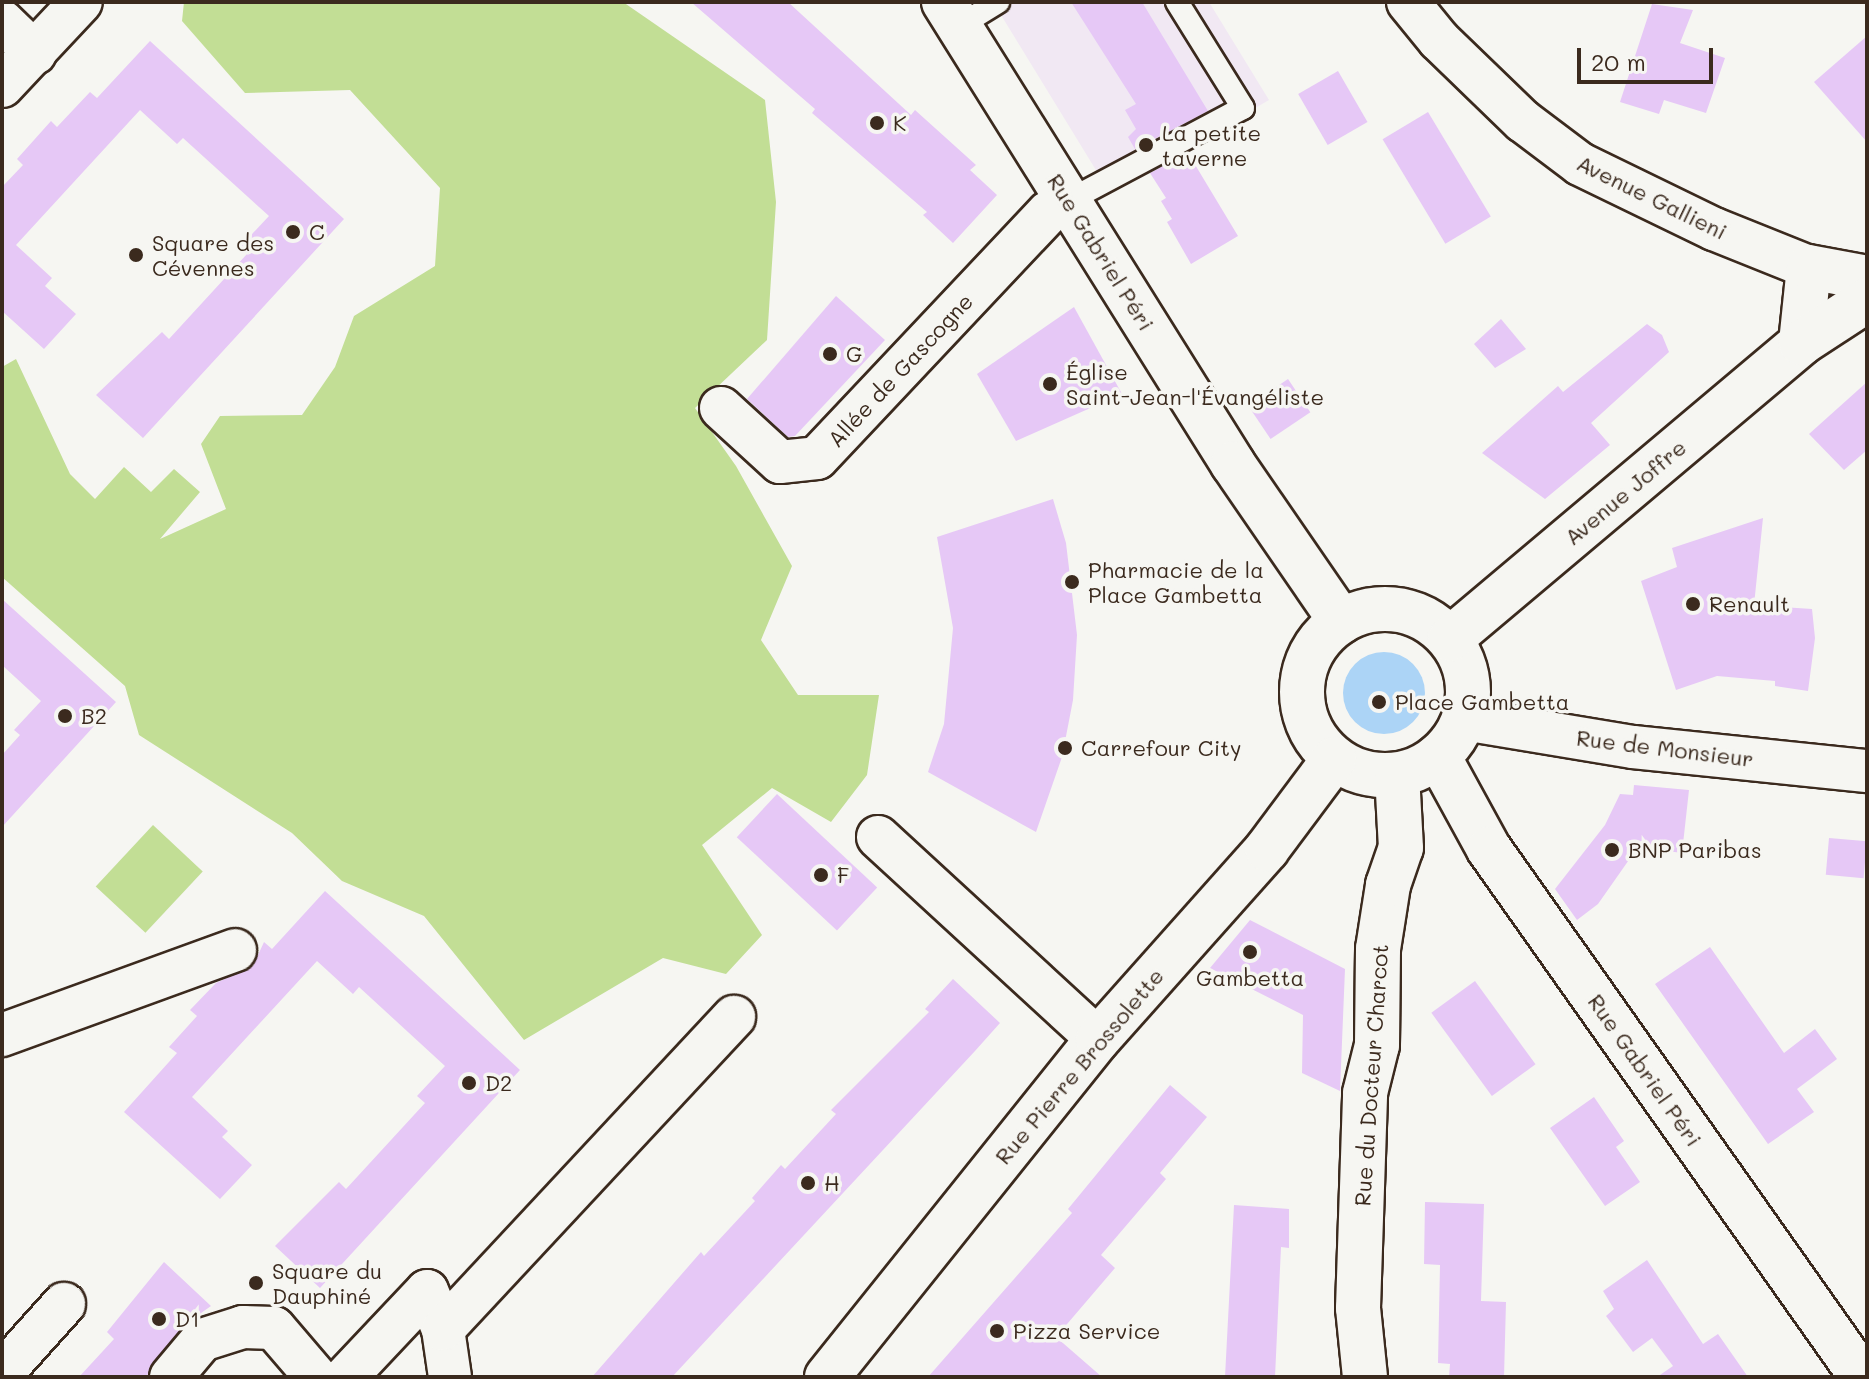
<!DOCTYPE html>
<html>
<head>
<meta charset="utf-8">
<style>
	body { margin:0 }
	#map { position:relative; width:1869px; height:1379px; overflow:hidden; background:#f6f6f2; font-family:Mali,sans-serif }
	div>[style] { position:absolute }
	.built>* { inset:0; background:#f1e8f3 }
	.green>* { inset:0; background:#c2de95; transform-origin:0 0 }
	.water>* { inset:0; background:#acd4f6 }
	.round { border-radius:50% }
	.building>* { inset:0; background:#e6c8f6; transform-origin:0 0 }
	.roads { filter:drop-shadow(2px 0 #3b2a1e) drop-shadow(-2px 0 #3b2a1e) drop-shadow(0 2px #3b2a1e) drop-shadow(0 -2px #3b2a1e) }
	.lane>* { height:22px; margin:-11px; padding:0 11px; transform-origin:11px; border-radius:11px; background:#f6f6f2 }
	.street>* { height:42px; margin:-21px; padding:0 21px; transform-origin:21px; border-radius:21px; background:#f6f6f2 }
	.secondary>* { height:44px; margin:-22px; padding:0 22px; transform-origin:22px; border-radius:22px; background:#f6f6f2 }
	.secondary>.ring { margin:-22px; padding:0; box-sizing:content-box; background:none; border:44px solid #f6f6f2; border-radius:50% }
	.dots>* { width:22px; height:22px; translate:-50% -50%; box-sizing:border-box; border:4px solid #f6f6f2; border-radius:50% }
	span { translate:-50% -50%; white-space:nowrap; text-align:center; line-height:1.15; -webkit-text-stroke:7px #f6f6f2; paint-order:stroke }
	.poi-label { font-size:22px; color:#3b2a1e }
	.left { translate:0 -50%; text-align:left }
	.street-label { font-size:22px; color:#3b2a1e }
	.frame { position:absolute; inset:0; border:4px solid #3b2a1e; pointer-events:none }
	.scale { position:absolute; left:1577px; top:48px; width:136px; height:36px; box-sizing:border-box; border:4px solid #3b2a1e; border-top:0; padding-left:10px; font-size:24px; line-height:28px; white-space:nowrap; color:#3b2a1e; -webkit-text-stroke:6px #f6f6f2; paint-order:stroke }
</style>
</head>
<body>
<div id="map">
	<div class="built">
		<i style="clip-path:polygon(993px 2px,1209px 2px,1269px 100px,1110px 193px)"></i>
	</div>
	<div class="green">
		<i style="clip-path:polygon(184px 2px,623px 2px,765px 100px,776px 202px,767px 340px,695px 408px,736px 466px,792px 566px,761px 640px,798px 695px,879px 695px,867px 775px,831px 822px,772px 788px,702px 845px,762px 935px,726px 974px,663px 958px,524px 1040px,424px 916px,342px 881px,292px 833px,139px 735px,125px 686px,2px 577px,2px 367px,16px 359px,70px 474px,95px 499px,124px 467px,151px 492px,174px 469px,200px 492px,160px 539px,226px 509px,201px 444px,220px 416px,302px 415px,335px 367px,354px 316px,435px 266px,440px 188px,350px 90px,245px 93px,182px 21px)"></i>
		<i style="left:153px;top:825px;width:68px;height:84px;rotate:43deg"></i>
	</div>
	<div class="water">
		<i class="round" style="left:1343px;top:652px;width:82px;height:82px"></i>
	</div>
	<div class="building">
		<i style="clip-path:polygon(691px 2px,788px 2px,911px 115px,915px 110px,976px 165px,970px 170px,997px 195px,953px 243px,923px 215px,927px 212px,812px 113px,815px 109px)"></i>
		<i style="clip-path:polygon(1071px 2px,1142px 2px,1208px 111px,1135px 149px,1128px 137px,1136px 129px,1125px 110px,1136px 104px)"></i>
		<i style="clip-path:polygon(1652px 4px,1693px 10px,1680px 43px,1725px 58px,1706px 113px,1664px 100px,1659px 114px,1620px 102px)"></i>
		<i style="clip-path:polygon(1867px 36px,1867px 142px,1814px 82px)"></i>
		<i style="clip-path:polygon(150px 41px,344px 219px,143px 438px,96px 395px,162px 332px,169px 339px,247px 254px,239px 248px,269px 216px,183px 138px,177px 144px,140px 110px,16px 245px,52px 278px,45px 286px,76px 314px,44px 349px,2px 311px,2px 187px,23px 165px,17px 159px,51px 121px,57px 127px,90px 92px,97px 98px)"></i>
		<i style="left:1338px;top:71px;width:59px;height:46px;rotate:60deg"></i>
		<i style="left:1428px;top:112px;width:122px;height:53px;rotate:59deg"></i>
		<i style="clip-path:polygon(1188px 153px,1238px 236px,1191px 264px,1167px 222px,1172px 219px,1161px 201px,1166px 198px,1150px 173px)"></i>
		<i style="clip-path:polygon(836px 296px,885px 340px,795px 436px,788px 437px,747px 399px)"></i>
		<i style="clip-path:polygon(1074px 307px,1122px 394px,1016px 441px,977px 374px)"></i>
		<i style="clip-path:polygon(1501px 319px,1526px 349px,1495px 368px,1474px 344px)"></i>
		<i style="clip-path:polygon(1647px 324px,1662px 335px,1669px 352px,1591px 423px,1610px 445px,1545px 499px,1482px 453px,1558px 386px,1563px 392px)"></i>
		<i style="left:1288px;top:379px;width:40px;height:48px;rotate:56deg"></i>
		<i style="clip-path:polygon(1867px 382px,1867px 450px,1844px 470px,1809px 434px)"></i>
		<i style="clip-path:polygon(1053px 499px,1066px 543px,1077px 635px,1073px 700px,1062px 757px,1036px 832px,928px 772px,944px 724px,953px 628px,937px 537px)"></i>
		<i style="clip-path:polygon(1763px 518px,1754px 605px,1812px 609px,1815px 638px,1808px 691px,1775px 686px,1775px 681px,1717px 676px,1676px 690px,1641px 581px,1677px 567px,1672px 548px)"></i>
		<i style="clip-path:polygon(2px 599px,116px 702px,2px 827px,2px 755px,20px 735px,14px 730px,41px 701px,2px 665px)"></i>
		<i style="clip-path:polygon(1634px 785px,1689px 790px,1682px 853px,1638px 847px,1598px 904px,1577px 920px,1555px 889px,1605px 825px,1620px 794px,1633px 795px)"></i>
		<i style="left:777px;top:794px;width:137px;height:59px;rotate:43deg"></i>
		<i style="left:1829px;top:838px;width:38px;height:37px;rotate:5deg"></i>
		<i style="clip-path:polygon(325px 891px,520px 1070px,320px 1288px,275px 1246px,339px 1182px,346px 1189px,425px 1103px,417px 1096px,445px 1066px,359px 987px,353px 994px,317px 961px,192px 1097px,228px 1131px,222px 1137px,252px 1165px,220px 1199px,124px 1112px,177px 1053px,169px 1047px,197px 1016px,190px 1010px,216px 983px,253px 966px,264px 942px,272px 949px)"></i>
		<i style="clip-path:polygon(1250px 920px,1345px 969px,1340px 1091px,1302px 1073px,1303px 1015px,1210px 968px)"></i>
		<i style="clip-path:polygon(1710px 947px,1784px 1053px,1815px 1029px,1837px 1059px,1797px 1089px,1814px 1112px,1768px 1144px,1655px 984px)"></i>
		<i style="clip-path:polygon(953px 979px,1000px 1023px,975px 1051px,672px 1377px,592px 1377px,701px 1252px,704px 1256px,755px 1201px,752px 1198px,781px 1165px,785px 1169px,836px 1114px,831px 1110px,929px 1012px,925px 1009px)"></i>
		<i style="left:1475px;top:981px;width:103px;height:54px;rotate:54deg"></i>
		<i style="clip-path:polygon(1170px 1085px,1207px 1117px,1160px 1173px,1166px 1179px,1101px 1255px,1115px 1268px,1056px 1337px,1102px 1377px,928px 1377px,1072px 1213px,1068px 1209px)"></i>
		<i style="clip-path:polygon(1594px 1097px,1624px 1141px,1616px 1147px,1640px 1182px,1605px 1206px,1550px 1128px)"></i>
		<i style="clip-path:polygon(1425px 1202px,1484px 1204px,1481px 1301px,1506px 1302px,1504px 1377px,1449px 1377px,1450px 1364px,1438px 1363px,1440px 1265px,1424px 1264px)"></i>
		<i style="clip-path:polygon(1234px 1205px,1289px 1209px,1289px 1248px,1281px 1247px,1275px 1377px,1225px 1377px)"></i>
		<i style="clip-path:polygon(1647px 1260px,1703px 1344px,1718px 1334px,1748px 1377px,1657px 1377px,1673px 1366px,1652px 1338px,1633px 1352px,1606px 1316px,1614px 1309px,1603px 1291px)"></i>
		<i style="clip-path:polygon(164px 1262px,211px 1306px,184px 1325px,146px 1377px,79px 1377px,114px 1339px,107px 1332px)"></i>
	</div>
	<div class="roads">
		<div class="lane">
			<i style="left:959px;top:26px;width:46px;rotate:-31.6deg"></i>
			<i style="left:1068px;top:201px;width:198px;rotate:-28deg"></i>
			<i style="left:1243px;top:108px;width:125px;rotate:-121.9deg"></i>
		</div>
		<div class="street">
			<i style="left:1408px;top:2px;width:49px;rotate:50.8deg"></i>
			<i style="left:1439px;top:40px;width:117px;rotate:44deg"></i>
			<i style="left:1523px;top:121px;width:71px;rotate:37deg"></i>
			<i style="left:1580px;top:164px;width:149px;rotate:25.9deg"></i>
			<i style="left:1714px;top:229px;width:102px;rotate:21.8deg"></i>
			<i style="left:2px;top:21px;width:46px;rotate:44.1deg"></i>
			<i style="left:2px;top:86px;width:115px;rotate:-46.8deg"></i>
			<i style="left:721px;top:408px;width:80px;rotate:42.5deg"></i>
			<i style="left:780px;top:462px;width:37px;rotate:-6deg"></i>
			<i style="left:817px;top:458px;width:337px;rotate:-46.7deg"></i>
			<i style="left:1048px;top:213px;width:23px;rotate:-31deg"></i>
			<i style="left:1464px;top:719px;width:171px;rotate:9.4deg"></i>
			<i style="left:1633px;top:747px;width:235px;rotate:5.9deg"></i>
			<i style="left:878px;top:837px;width:299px;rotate:42.6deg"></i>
			<i style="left:2px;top:1035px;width:248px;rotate:-20deg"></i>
			<i style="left:2px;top:1373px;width:93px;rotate:-48.1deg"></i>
			<i style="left:171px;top:1377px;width:48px;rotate:-50deg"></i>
			<i style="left:202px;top:1340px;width:43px;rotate:-17.6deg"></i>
			<i style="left:243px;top:1327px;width:31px;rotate:2deg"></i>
			<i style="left:274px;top:1328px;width:65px;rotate:49.4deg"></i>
			<i style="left:346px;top:1377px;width:118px;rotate:-46.7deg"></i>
			<i style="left:427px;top:1291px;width:41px;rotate:67.2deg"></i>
			<i style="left:450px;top:1377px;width:49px;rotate:-98.3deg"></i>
			<i style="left:443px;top:1329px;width:427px;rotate:-47deg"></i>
		</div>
		<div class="secondary">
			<i style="left:944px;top:2px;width:545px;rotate:57.97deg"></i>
			<i style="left:1233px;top:464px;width:191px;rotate:55.5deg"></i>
			<i style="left:1801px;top:343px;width:76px;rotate:-84deg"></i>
			<i style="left:1809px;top:267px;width:59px;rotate:10.7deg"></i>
			<i class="ring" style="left:1302px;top:609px;width:122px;height:122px"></i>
			<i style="left:1450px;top:639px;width:459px;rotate:-40.1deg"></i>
			<i style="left:1801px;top:343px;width:79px;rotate:-33.1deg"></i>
			<i style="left:1438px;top:756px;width:106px;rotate:61.3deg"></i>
			<i style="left:1489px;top:849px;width:646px;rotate:54.76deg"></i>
			<i style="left:827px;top:1377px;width:433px;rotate:-51.3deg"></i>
			<i style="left:1098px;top:1039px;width:254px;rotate:-48.3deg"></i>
			<i style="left:1267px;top:849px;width:112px;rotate:-53.3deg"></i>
			<i style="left:1365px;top:1377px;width:69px;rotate:-95.8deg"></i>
			<i style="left:1358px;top:1308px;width:215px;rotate:-88.1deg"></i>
			<i style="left:1365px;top:1093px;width:49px;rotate:-76deg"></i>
			<i style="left:1377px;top:1045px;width:96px;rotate:-89.4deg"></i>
			<i style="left:1378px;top:949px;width:65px;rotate:-81.1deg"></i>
			<i style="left:1388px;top:885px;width:39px;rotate:-71deg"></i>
			<i style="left:1401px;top:848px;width:73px;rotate:-93.1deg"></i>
		</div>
	</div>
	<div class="dots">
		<i style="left:877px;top:123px;background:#3b2a1e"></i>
		<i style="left:1146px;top:145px;background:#3b2a1e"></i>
		<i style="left:293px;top:232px;background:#3b2a1e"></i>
		<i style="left:136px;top:255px;background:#3b2a1e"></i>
		<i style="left:830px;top:354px;background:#3b2a1e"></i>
		<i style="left:1050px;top:384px;background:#3b2a1e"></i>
		<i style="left:1072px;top:582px;background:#3b2a1e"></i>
		<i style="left:1693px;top:604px;background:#3b2a1e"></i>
		<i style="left:1379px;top:702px;background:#3b2a1e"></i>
		<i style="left:65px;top:716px;background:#3b2a1e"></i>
		<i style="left:1065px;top:748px;background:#3b2a1e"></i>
		<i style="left:1612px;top:850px;background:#3b2a1e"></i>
		<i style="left:821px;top:875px;background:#3b2a1e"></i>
		<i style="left:1250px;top:952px;background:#3b2a1e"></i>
		<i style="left:469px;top:1083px;background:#3b2a1e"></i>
		<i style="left:808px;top:1183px;background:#3b2a1e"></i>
		<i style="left:256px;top:1283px;background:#3b2a1e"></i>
		<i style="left:159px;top:1319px;background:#3b2a1e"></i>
		<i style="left:997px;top:1331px;background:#3b2a1e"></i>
	</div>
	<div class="poi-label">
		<span class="left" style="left:893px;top:123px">K</span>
		<span class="left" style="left:1162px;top:145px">La petite<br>taverne</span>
		<span class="left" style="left:309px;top:232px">C</span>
		<span class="left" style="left:152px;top:255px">Square des<br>Cévennes</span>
		<span class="left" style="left:846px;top:354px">G</span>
		<span class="left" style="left:1066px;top:384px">Église<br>Saint-Jean-l'Évangéliste</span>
		<span class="left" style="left:1088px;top:582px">Pharmacie de la<br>Place Gambetta</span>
		<span class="left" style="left:1709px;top:604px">Renault</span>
		<span class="left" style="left:1395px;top:702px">Place Gambetta</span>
		<span class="left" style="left:81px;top:716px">B2</span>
		<span class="left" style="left:1081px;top:748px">Carrefour City</span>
		<span class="left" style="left:1628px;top:850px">BNP Paribas</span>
		<span class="left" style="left:837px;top:875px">F</span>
		<span style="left:1250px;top:978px">Gambetta</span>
		<span class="left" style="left:485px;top:1083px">D2</span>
		<span class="left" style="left:824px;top:1183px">H</span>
		<span class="left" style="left:272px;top:1283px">Square du<br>Dauphiné</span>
		<span class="left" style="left:175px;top:1319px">D1</span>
		<span class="left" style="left:1013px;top:1331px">Pizza Service</span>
	</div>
	<div class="street-label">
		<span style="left:1652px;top:197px;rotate:26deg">Avenue Gallieni</span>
		<span style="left:1101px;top:252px;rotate:58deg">Rue Gabriel Péri</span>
		<span style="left:900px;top:370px;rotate:-47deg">Allée de Gascogne</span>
		<span style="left:1625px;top:492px;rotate:-40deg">Avenue Joffre</span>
		<span style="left:1665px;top:748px;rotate:7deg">Rue de Monsieur</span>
		<span style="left:1079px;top:1066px;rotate:-50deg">Rue Pierre Brossolette</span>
		<span style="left:1645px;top:1070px;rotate:55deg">Rue Gabriel Péri</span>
		<span style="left:1371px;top:1075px;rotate:-86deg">Rue du Docteur Charcot</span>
	</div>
	<div class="frame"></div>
	<div class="scale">20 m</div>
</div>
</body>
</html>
